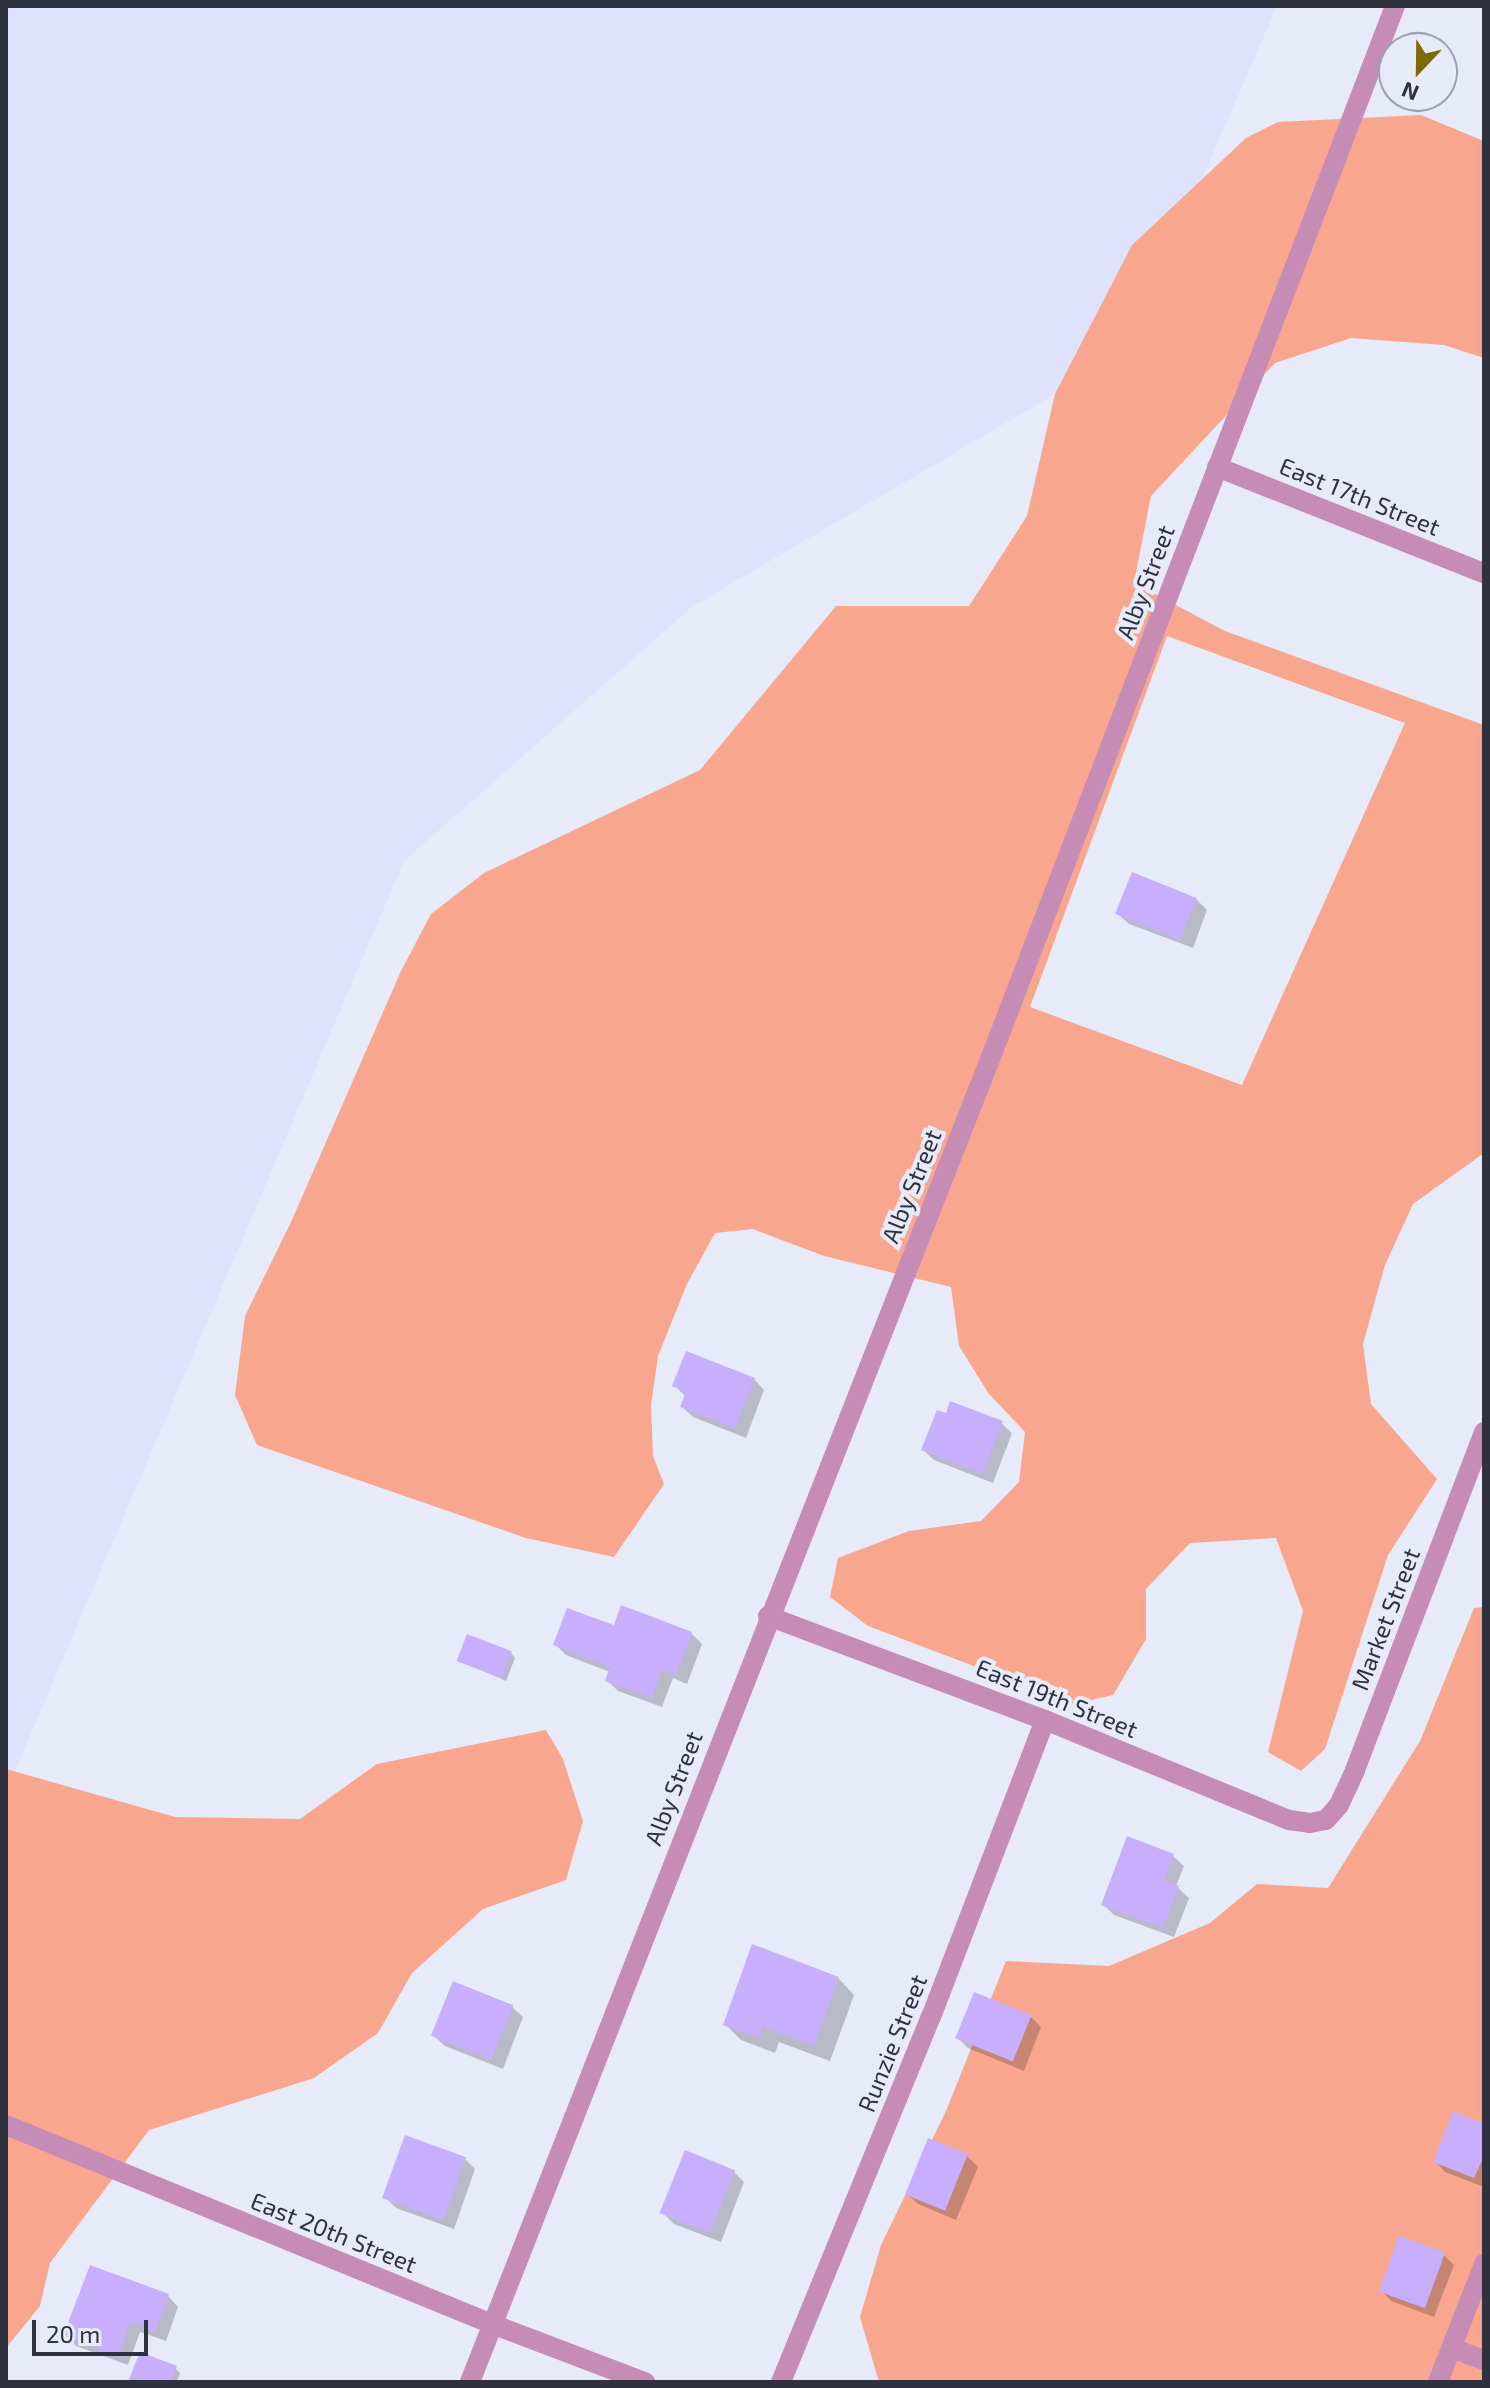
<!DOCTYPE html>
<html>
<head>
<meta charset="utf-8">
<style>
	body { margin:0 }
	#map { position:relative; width:1490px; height:2388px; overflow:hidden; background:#e7eaf9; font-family:"Exo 2",sans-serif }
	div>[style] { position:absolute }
	.built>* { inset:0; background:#dee2fd }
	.green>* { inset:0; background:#f8a78e }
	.shadow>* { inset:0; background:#0003 }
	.building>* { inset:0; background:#c7affd; transform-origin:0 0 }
	.minor>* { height:20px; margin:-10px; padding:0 10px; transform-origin:10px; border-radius:10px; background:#c78cb5 }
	span { translate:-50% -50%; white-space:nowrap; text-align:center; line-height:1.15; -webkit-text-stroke:8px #e7eaf9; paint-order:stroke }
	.street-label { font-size:24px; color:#2f313f }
	.frame { position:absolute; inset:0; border:8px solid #2f313f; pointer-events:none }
	.north { position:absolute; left:1378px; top:32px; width:80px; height:80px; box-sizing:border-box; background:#e7eaf9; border:2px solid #9da0af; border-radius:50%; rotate:202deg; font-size:22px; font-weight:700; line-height:32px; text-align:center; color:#2f313f }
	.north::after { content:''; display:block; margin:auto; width:28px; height:36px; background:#7c6b03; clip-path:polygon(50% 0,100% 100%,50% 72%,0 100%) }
	.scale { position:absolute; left:32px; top:2320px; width:116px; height:36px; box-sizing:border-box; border:4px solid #2f313f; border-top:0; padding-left:10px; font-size:24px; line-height:28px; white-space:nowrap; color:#2f313f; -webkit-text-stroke:6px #e7eaf9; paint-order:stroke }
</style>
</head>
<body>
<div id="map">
	<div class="built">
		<i style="clip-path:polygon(6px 6px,1277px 6px,1127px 352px,693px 606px,404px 861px,6px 1792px)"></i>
	</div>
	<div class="green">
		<i style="clip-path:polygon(evenodd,1421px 115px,1484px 141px,1484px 358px,1444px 345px,1351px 338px,1275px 363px,1151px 496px,1134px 583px,1225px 631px,1484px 725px,1484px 1153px,1413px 1204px,1385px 1265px,1363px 1344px,1371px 1404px,1437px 1479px,1388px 1555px,1325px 1749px,1301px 1771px,1268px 1752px,1303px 1611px,1276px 1538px,1190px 1543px,1146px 1589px,1146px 1639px,1113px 1695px,1074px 1704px,868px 1626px,830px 1597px,838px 1558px,909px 1531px,981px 1521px,1019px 1482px,1025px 1432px,989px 1394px,959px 1346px,951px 1287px,824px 1256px,753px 1229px,715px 1233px,687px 1284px,658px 1356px,651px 1405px,653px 1456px,664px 1484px,614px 1557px,526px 1538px,257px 1445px,235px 1395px,245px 1316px,291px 1222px,401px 971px,431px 914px,484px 873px,700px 770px,836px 606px,969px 606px,1027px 516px,1055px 394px,1132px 245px,1246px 138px,1278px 122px,1421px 115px,1167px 636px,1405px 723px,1242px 1085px,1030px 1007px,1167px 636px)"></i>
		<i style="clip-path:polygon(1484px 1607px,1484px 2382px,879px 2382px,860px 2317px,881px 2245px,946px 2111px,1006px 1961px,1109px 1966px,1210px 1923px,1257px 1884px,1328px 1888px,1420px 1741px,1474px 1608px)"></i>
		<i style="clip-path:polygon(546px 1730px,563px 1759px,583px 1821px,566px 1880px,483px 1909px,412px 1973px,378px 2033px,314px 2078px,149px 2130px,50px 2263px,40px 2306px,6px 2348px,6px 1769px,175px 1817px,300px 1819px,377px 1764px)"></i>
	</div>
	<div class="shadow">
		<i style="clip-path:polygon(1196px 899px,1207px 910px,1193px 948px,1129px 924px,1118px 914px)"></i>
		<i style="clip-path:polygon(754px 1379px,764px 1390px,746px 1438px,693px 1417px,682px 1407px,686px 1397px,675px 1386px)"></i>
		<i style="clip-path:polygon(1001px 1423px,1012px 1433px,993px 1483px,934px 1460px,923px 1450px)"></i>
		<i style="clip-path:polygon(615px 1628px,691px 1633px,702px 1644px,687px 1684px,673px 1678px,662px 1707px,618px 1691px,607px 1680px,610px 1672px,566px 1655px,555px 1644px)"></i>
		<i style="clip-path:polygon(511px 1653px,515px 1658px,506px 1681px,459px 1660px)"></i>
		<i style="clip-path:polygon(1173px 1856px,1184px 1866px,1176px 1886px,1189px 1898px,1174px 1937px,1114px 1915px,1104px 1905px)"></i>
		<i style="clip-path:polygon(838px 1978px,854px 1995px,830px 2061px,779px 2042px,775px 2053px,741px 2040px,725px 2024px)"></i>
		<i style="clip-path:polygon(512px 2007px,523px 2017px,503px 2069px,445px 2046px,434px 2036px)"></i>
		<i style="clip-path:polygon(1031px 2017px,1041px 2027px,1024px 2071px,968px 2048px,958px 2038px)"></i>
		<i style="clip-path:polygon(1484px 2126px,1484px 2187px,1445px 2172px,1435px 2161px)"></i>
		<i style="clip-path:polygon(967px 2156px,978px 2167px,956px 2220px,918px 2204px,907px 2194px)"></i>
		<i style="clip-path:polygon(465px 2159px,475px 2169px,454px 2229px,396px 2208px,385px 2197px)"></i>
		<i style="clip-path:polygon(733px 2171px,744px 2182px,721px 2242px,674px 2224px,663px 2213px)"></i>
		<i style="clip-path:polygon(1444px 2255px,1454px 2265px,1434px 2317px,1391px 2301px,1381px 2290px)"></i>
		<i style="clip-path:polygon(168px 2296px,178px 2307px,166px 2341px,140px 2332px,128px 2365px,76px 2346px,66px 2335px)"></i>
		<i style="clip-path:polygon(175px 2368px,180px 2373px,177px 2382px,130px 2382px)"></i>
	</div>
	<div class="building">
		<i style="left:1132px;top:872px;width:70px;height:45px;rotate:22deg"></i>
		<i style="clip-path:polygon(686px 1351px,755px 1378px,735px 1428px,680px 1407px,686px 1392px,672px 1386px)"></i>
		<i style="clip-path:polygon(950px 1401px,1003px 1421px,982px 1474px,921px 1450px,937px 1410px,946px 1413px)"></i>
		<i style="clip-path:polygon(621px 1605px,692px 1632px,676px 1675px,662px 1669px,652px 1698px,605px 1681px,610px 1667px,553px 1645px,567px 1608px,614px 1625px)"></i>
		<i style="left:467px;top:1634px;width:48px;height:29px;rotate:21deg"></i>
		<i style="clip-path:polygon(1127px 1836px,1174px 1854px,1164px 1880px,1179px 1886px,1163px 1928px,1101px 1905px)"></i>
		<i style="clip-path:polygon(752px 1944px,839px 1977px,814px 2046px,763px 2027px,759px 2038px,723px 2025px)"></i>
		<i style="left:453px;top:1981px;width:65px;height:59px;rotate:22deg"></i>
		<i style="left:974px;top:1992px;width:62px;height:50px;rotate:22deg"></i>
		<i style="clip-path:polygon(1453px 2111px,1484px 2124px,1484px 2156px,1474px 2178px,1433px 2162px)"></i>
		<i style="left:405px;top:2135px;width:65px;height:67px;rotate:20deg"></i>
		<i style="left:928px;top:2138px;width:43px;height:61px;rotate:22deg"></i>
		<i style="left:685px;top:2150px;width:54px;height:68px;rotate:22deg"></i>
		<i style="left:1399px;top:2236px;width:49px;height:59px;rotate:20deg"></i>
		<i style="clip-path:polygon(90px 2265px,169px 2294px,155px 2332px,130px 2322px,118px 2356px,63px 2336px)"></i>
		<i style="clip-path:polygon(140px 2352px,177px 2366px,171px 2382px,128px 2382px)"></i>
	</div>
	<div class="minor">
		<i style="left:1217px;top:467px;width:287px;rotate:21.7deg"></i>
		<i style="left:768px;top:1616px;width:296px;rotate:20.6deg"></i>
		<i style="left:1045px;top:1720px;width:264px;rotate:22.3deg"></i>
		<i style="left:1289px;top:1820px;width:21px;rotate:8deg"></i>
		<i style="left:1310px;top:1823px;width:16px;rotate:-11deg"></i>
		<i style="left:1326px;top:1820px;width:20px;rotate:-49deg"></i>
		<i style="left:1339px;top:1805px;width:38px;rotate:-65deg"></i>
		<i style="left:1355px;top:1770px;width:362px;rotate:-69.1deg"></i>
		<i style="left:6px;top:2125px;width:525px;rotate:22.27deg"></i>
		<i style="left:492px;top:2324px;width:164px;rotate:20.8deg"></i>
		<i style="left:1452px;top:2348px;width:34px;rotate:21deg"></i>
		<i style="left:470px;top:2382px;width:1446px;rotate:-68.54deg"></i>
		<i style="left:999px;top:1036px;width:1104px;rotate:-68.97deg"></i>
		<i style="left:781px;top:2382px;width:395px;rotate:-67.7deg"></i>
		<i style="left:931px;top:2017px;width:318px;rotate:-69deg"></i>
		<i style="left:1438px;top:2382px;width:127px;rotate:-68.7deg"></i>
	</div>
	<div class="street-label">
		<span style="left:1360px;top:496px;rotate:22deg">East 17th Street</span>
		<span style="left:1145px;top:582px;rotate:-69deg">Alby Street</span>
		<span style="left:911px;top:1186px;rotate:-68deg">Alby Street</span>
		<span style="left:1385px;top:1619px;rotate:-69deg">Market Street</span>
		<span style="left:1057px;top:1698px;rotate:22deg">East 19th Street</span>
		<span style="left:673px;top:1788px;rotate:-69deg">Alby Street</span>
		<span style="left:892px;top:2043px;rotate:-68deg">Runzie Street</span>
		<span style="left:334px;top:2232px;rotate:22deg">East 20th Street</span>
	</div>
	<div class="frame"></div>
	<div class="north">N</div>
	<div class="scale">20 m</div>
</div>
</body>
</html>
